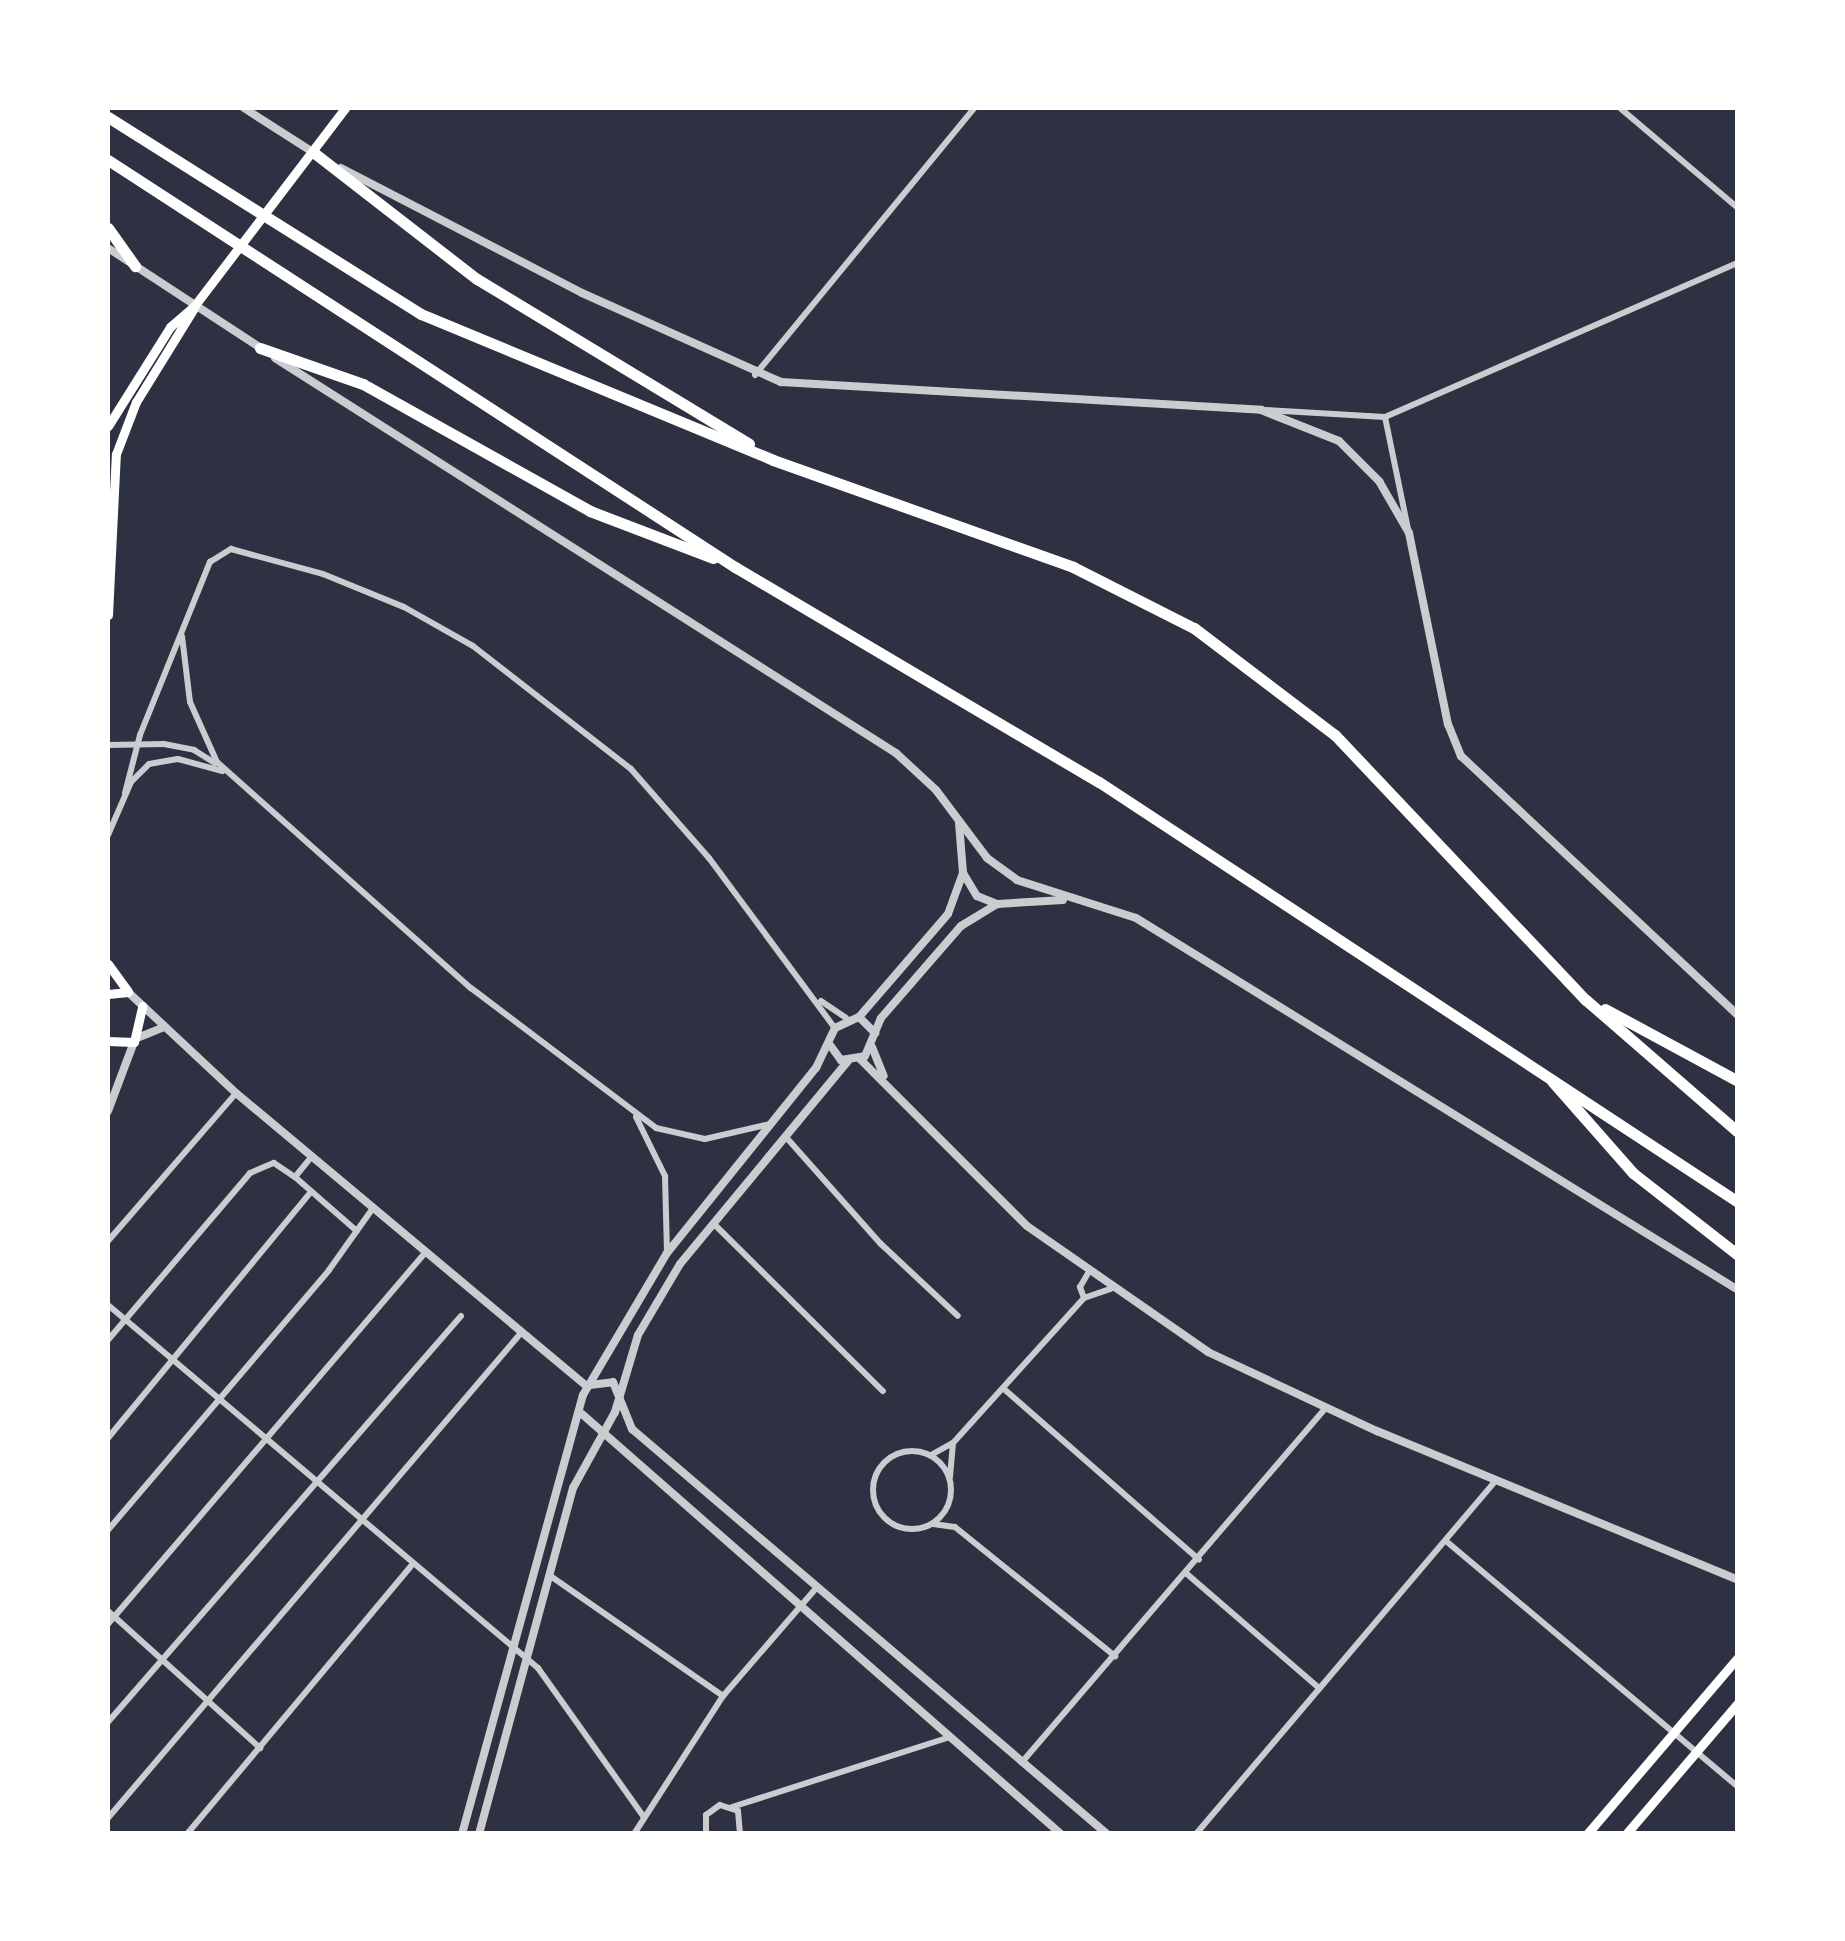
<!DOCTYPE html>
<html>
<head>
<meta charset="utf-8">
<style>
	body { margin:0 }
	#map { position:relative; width:1845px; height:1941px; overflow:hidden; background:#2d3142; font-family:"PT Sans Narrow",sans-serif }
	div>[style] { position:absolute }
	.minor>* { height:6px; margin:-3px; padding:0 3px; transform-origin:3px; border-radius:3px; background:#caccd0 }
	.minor>.ring { margin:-3px; padding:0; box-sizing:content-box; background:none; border:6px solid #caccd0; border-radius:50% }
	.tertiary>* { height:8px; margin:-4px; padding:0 4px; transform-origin:4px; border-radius:4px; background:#caccd0 }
	.secondary>* { height:9px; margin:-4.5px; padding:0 4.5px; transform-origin:4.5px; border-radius:4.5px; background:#fff }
	.motorway>* { height:11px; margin:-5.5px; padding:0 5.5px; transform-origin:5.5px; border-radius:5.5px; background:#fff }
	span { translate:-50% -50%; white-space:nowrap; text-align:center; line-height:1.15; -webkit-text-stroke:8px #fff; paint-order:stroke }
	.frame { position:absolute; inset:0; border:110px solid #fff; pointer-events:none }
</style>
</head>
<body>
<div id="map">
	<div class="minor">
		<i style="left:1620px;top:108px;width:155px;rotate:40.3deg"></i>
		<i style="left:755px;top:375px;width:345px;rotate:-50.6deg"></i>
		<i style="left:1266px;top:410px;width:119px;rotate:3.4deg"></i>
		<i style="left:1385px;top:417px;width:385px;rotate:-23.6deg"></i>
		<i style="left:1385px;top:417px;width:114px;rotate:78.4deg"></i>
		<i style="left:182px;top:636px;width:66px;rotate:83.1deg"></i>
		<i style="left:190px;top:702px;width:66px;rotate:65.8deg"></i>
		<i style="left:217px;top:762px;width:340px;rotate:41.7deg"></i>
		<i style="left:471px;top:988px;width:232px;rotate:37.1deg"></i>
		<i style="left:656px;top:1128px;width:50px;rotate:12.7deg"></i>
		<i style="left:705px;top:1139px;width:67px;rotate:-13deg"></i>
		<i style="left:108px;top:745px;width:56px;rotate:-1deg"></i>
		<i style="left:164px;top:744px;width:31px;rotate:11deg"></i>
		<i style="left:194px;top:750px;width:25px;rotate:32deg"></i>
		<i style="left:125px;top:793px;width:60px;rotate:-75.5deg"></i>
		<i style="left:140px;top:735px;width:187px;rotate:-68deg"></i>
		<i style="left:210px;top:562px;width:25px;rotate:-32deg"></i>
		<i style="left:231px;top:549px;width:95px;rotate:15.2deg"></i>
		<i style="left:323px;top:574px;width:87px;rotate:22.2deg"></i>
		<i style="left:404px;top:607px;width:79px;rotate:29.5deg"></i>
		<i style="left:473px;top:646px;width:200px;rotate:37.9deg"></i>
		<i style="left:631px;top:769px;width:118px;rotate:48.8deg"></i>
		<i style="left:709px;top:858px;width:212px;rotate:53.5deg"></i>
		<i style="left:108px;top:835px;width:58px;rotate:-66.5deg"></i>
		<i style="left:131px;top:782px;width:25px;rotate:-45deg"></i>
		<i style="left:149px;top:764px;width:29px;rotate:-10deg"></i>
		<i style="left:178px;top:759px;width:46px;rotate:15.3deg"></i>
		<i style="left:821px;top:1001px;width:30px;rotate:34deg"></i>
		<i style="left:636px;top:1117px;width:66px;rotate:63.8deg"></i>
		<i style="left:665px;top:1176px;width:76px;rotate:88.5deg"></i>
		<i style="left:785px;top:1136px;width:144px;rotate:48.4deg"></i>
		<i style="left:881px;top:1244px;width:105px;rotate:43.1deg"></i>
		<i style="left:295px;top:1177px;width:82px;rotate:41.1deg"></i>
		<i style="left:713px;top:1223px;width:239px;rotate:44.7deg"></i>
		<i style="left:108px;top:1241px;width:196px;rotate:-49.1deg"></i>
		<i style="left:1084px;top:1298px;width:12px;rotate:-110deg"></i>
		<i style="left:1080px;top:1287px;width:16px;rotate:-60deg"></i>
		<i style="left:108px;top:1305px;width:563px;rotate:40.17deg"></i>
		<i style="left:538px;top:1668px;width:183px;rotate:54.6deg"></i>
		<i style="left:108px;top:1340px;width:219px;rotate:-49.6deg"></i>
		<i style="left:250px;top:1173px;width:26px;rotate:-23deg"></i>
		<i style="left:274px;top:1163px;width:25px;rotate:34deg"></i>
		<i style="left:295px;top:1177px;width:27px;rotate:-51deg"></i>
		<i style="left:1004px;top:1389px;width:259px;rotate:41.2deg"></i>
		<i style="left:108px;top:1438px;width:319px;rotate:-50.5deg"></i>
		<i class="ring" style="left:873px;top:1451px;width:72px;height:72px"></i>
		<i style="left:931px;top:1455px;width:25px;rotate:-29deg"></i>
		<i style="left:953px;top:1443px;width:195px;rotate:-47.9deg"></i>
		<i style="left:1084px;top:1298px;width:28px;rotate:-19deg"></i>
		<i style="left:950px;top:1477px;width:32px;rotate:-85deg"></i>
		<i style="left:933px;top:1524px;width:22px;rotate:8deg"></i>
		<i style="left:955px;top:1527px;width:206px;rotate:38.9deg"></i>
		<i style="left:108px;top:1530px;width:341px;rotate:-49.6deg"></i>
		<i style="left:329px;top:1270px;width:76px;rotate:-54.6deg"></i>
		<i style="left:1446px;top:1541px;width:382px;rotate:40.1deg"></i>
		<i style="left:1187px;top:1574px;width:174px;rotate:40.8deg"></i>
		<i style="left:549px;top:1575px;width:212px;rotate:34.8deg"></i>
		<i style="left:108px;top:1611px;width:205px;rotate:42deg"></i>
		<i style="left:108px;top:1624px;width:487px;rotate:-49.5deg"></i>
		<i style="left:108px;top:1722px;width:538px;rotate:-48.99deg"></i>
		<i style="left:1023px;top:1761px;width:465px;rotate:-49.4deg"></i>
		<i style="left:732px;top:1807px;width:229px;rotate:-17.8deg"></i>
		<i style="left:108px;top:1818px;width:636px;rotate:-49.59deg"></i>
		<i style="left:187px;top:1834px;width:349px;rotate:-50.1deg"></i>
		<i style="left:634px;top:1834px;width:164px;rotate:-57.2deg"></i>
		<i style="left:723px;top:1696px;width:144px;rotate:-49.2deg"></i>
		<i style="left:706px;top:1834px;width:19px;rotate:-90deg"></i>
		<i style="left:706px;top:1815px;width:17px;rotate:-36deg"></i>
		<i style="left:720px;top:1805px;width:19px;rotate:18deg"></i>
		<i style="left:738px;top:1811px;width:23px;rotate:85deg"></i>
		<i style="left:1196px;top:1834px;width:463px;rotate:-49.7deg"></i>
	</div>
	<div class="tertiary">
		<i style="left:244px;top:108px;width:85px;rotate:32.6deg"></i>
		<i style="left:341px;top:168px;width:271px;rotate:27.4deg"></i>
		<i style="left:582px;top:293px;width:218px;rotate:24.1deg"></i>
		<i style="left:781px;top:382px;width:481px;rotate:3.3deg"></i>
		<i style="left:1261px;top:410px;width:84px;rotate:21.7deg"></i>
		<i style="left:1339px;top:441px;width:57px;rotate:45deg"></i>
		<i style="left:1379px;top:481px;width:60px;rotate:60deg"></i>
		<i style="left:1409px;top:533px;width:195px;rotate:78.5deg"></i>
		<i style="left:1448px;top:724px;width:35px;rotate:68deg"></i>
		<i style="left:1461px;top:756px;width:379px;rotate:43.1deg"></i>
		<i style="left:108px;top:248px;width:186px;rotate:33.2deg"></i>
		<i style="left:275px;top:358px;width:736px;rotate:32.46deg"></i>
		<i style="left:896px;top:753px;width:54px;rotate:42.8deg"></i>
		<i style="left:936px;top:790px;width:85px;rotate:53.1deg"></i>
		<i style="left:987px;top:858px;width:37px;rotate:36deg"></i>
		<i style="left:1017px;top:880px;width:125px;rotate:17.7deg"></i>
		<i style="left:1136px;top:918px;width:708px;rotate:31.71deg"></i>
		<i style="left:959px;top:823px;width:50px;rotate:85.4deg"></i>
		<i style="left:963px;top:873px;width:27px;rotate:59deg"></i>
		<i style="left:977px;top:896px;width:22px;rotate:22deg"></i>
		<i style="left:997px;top:904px;width:66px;rotate:-3.5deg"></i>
		<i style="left:128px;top:992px;width:148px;rotate:43.1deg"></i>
		<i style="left:236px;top:1093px;width:458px;rotate:39.9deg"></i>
		<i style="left:859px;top:1017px;width:136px;rotate:-49.2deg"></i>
		<i style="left:948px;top:914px;width:44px;rotate:-69.9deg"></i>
		<i style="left:137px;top:1038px;width:29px;rotate:-22deg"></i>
		<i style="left:830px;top:1045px;width:19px;rotate:54deg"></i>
		<i style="left:841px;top:1060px;width:24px;rotate:-9deg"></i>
		<i style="left:865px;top:1056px;width:41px;rotate:-67.2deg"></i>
		<i style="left:881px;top:1018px;width:122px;rotate:-49deg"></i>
		<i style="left:961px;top:926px;width:42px;rotate:-31.4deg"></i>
		<i style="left:872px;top:1047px;width:31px;rotate:68deg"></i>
		<i style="left:860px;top:1059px;width:236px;rotate:45deg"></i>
		<i style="left:1027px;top:1226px;width:221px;rotate:34.8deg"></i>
		<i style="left:1208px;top:1352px;width:187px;rotate:25.1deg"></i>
		<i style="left:1377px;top:1431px;width:391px;rotate:22.4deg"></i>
		<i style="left:108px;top:1111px;width:74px;rotate:-69.4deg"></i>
		<i style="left:590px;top:1385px;width:23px;rotate:-7deg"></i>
		<i style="left:613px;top:1382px;width:51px;rotate:68deg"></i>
		<i style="left:632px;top:1429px;width:624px;rotate:40.45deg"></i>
		<i style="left:582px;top:1414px;width:637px;rotate:41.25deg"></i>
		<i style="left:462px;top:1834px;width:455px;rotate:-74.6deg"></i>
		<i style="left:583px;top:1395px;width:165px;rotate:-59.4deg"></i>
		<i style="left:667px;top:1253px;width:238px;rotate:-51.2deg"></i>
		<i style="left:816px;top:1068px;width:44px;rotate:-64.6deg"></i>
		<i style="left:835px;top:1028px;width:26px;rotate:-25deg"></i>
		<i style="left:859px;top:1017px;width:23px;rotate:45deg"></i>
		<i style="left:479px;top:1834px;width:359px;rotate:-74.8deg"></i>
		<i style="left:573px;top:1488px;width:87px;rotate:-61.1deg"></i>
		<i style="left:615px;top:1412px;width:80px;rotate:-73.4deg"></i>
		<i style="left:638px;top:1335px;width:82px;rotate:-59.4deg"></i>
		<i style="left:680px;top:1264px;width:264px;rotate:-50.4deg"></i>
	</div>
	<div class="secondary">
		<i style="left:108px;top:426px;width:117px;rotate:-57.9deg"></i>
		<i style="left:170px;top:327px;width:33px;rotate:-41deg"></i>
		<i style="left:195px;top:305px;width:248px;rotate:-52.7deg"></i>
		<i style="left:108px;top:615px;width:161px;rotate:-87.2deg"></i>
		<i style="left:116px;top:454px;width:56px;rotate:-69deg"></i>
		<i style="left:136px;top:402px;width:110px;rotate:-58.3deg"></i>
		<i style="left:108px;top:964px;width:34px;rotate:54deg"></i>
		<i style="left:108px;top:994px;width:20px;rotate:-6deg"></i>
		<i style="left:108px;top:1041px;width:26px;rotate:2deg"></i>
		<i style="left:134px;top:1042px;width:37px;rotate:-77deg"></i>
		<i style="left:1587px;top:1834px;width:233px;rotate:-49.5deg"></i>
		<i style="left:1626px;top:1834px;width:172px;rotate:-49.5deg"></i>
	</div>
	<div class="motorway">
		<i style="left:108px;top:117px;width:370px;rotate:32.2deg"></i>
		<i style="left:421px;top:314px;width:381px;rotate:22.5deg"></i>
		<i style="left:773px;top:460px;width:319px;rotate:19.6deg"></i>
		<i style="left:1073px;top:567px;width:136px;rotate:26.8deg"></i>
		<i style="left:1194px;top:628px;width:177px;rotate:37.2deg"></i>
		<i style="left:1335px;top:735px;width:365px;rotate:46.6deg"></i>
		<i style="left:1586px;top:1000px;width:201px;rotate:41deg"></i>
		<i style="left:313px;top:152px;width:207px;rotate:37.8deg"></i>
		<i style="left:477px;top:279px;width:318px;rotate:31.2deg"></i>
		<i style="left:108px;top:160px;width:748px;rotate:32.99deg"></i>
		<i style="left:735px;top:567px;width:423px;rotate:30.6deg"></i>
		<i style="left:1099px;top:782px;width:765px;rotate:33.32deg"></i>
		<i style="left:108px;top:228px;width:47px;rotate:54.6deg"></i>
		<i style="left:260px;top:348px;width:109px;rotate:19.3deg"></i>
		<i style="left:363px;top:384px;width:260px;rotate:29.2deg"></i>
		<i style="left:590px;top:511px;width:132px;rotate:20.9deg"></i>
		<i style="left:1605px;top:1009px;width:151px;rotate:28.4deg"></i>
		<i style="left:1552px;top:1081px;width:123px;rotate:48.6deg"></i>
		<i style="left:1633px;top:1173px;width:133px;rotate:38deg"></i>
	</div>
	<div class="frame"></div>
</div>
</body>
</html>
